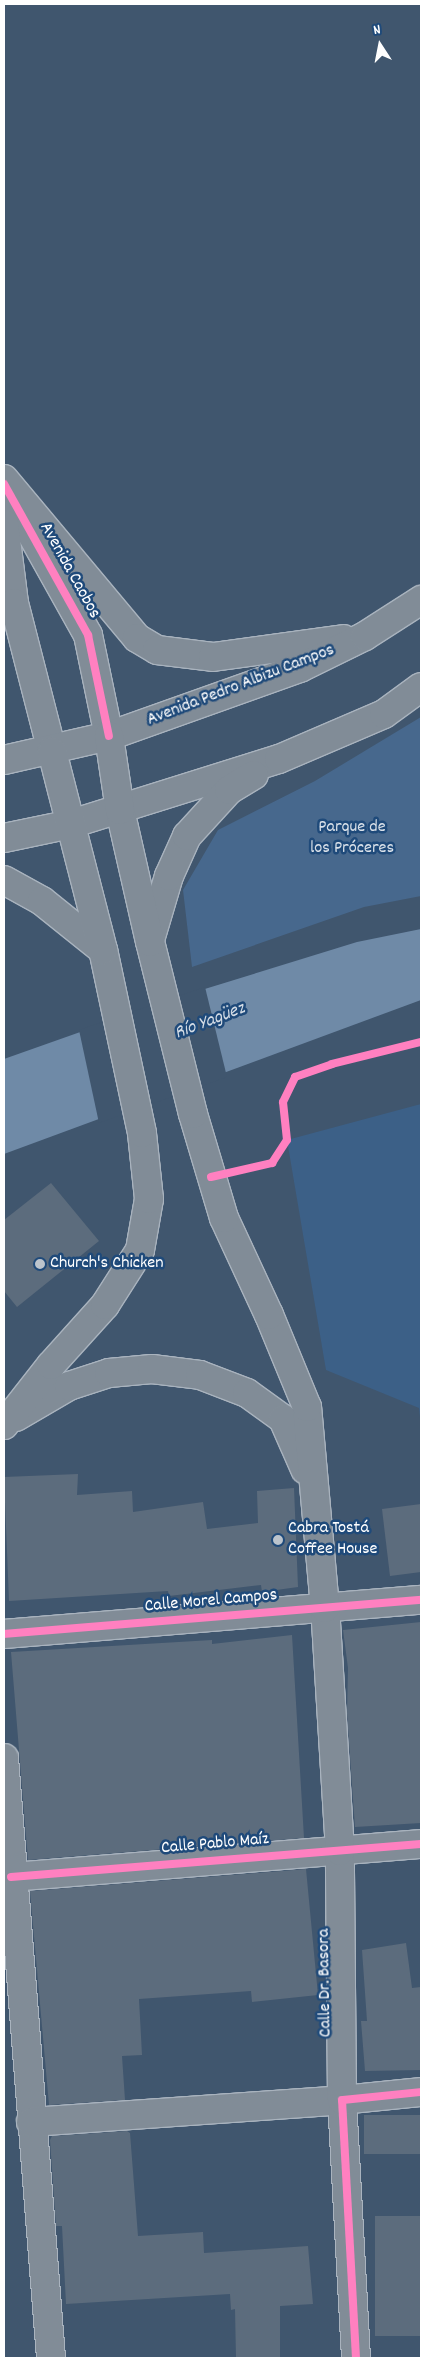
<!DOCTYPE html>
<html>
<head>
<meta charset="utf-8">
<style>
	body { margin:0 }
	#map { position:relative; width:425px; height:2362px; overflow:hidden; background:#40566e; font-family:Dekko,sans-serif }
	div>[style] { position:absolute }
	.built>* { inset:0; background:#3c6087 }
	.green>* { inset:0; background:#47688d }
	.water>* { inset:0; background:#6f8aa7 }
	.pier>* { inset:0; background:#40566e }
	.building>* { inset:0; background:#5c6c7d; transform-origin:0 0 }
	.roads { filter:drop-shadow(1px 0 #a9b3be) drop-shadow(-1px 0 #a9b3be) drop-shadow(0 1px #a9b3be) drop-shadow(0 -1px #a9b3be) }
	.minor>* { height:28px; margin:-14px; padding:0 14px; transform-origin:14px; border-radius:14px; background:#818c97 }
	.major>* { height:28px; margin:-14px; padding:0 14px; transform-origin:14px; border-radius:14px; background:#818c97 }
	.cycleway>* { height:8px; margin:-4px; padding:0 4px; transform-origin:4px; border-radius:4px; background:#ff80c0 }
	.dots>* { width:14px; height:14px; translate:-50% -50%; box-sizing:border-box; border:2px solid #1f4a7a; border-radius:50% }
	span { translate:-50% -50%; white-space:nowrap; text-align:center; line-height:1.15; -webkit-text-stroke:5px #1f4a7a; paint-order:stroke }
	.street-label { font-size:18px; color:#fff }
	.park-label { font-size:18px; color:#dae1e9 }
	.poi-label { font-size:18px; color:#fff }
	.left { translate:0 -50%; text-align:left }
	.water-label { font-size:19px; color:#d5dde6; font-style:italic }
	.frame { position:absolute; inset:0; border:5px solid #fff; pointer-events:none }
	.north { position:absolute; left:355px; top:20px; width:50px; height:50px; -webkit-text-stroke:4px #1f4a7a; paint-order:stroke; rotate:349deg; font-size:14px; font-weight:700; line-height:20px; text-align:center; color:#fff }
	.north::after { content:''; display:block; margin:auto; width:18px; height:22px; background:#fff; clip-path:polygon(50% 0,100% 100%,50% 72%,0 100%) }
</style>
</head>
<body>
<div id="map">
	<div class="built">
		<i style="clip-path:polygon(421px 1104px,421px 1426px,419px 1408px,326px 1370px,287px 1140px)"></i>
	</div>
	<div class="green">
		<i style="clip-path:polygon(421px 717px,421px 896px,364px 907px,192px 967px,183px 890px,218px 830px,315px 781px)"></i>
	</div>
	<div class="water">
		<i style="clip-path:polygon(421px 929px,421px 1000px,4px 1154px,4px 1059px,182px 996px,357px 942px)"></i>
	</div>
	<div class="pier">
		<i style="clip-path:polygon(205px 987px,227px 1077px,99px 1123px,79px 1030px)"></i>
	</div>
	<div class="building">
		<i style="clip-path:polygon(51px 1183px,99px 1241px,17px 1307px,4px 1291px,4px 1220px)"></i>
		<i style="clip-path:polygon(78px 1474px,77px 1495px,132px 1491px,133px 1512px,203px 1502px,207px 1529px,258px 1523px,257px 1491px,294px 1488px,298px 1587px,262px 1592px,261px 1585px,169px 1596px,168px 1591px,9px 1601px,4px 1477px)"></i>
		<i style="clip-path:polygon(421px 1504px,421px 1572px,390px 1576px,382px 1509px)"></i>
		<i style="clip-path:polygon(421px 1622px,421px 1823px,355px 1827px,347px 1714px,348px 1668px,343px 1630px)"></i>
		<i style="clip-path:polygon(292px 1635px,304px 1838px,28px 1860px,11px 1652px,212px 1640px,212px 1644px)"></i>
		<i style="clip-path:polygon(306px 1869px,318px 1995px,252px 2002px,251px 1991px,139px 1999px,142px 2055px,122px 2056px,125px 2100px,49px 2105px,30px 1891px)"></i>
		<i style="clip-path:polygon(406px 1943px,412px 1988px,421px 1987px,421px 2070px,365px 2071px,361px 2021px,367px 2021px,362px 1950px)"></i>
		<i style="left:421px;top:2115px;width:39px;height:57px;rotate:90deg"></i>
		<i style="clip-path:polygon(127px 2131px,130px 2133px,138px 2236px,203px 2232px,204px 2253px,308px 2246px,313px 2304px,280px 2306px,280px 2358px,236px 2358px,235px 2309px,231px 2310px,230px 2294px,66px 2304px,62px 2226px,56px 2226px,50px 2140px,52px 2136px)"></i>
		<i style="left:421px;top:2216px;width:120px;height:46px;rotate:90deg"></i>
	</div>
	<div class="roads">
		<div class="minor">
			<i style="left:12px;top:499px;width:156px;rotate:60.8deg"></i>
			<i style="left:88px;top:635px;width:103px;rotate:78.3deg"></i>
			<i style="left:4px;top:524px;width:80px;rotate:82.8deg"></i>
			<i style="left:14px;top:603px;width:153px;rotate:75.6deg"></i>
			<i style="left:4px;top:1634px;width:418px;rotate:-4.7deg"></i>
			<i style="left:11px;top:1877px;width:411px;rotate:-4.6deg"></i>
			<i style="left:356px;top:2358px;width:258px;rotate:-93.1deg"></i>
			<i style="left:342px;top:2100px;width:79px;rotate:-5.8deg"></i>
		</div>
		<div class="major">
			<i style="left:4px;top:479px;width:207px;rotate:50.1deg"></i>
			<i style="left:137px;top:638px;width:23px;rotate:31deg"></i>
			<i style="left:157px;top:650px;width:56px;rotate:7.1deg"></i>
			<i style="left:213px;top:657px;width:132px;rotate:-7.8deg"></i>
			<i style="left:4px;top:760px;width:108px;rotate:-12.9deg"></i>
			<i style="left:109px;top:736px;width:203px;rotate:-19.6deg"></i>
			<i style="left:300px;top:668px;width:72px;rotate:-26.2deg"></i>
			<i style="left:365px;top:636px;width:67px;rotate:-32.7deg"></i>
			<i style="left:4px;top:838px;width:68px;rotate:-11.8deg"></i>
			<i style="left:71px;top:824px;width:218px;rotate:-17.4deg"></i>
			<i style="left:279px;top:759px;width:114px;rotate:-23.2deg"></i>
			<i style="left:384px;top:714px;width:46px;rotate:-36.1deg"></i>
			<i style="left:4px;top:880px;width:43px;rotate:28.9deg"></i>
			<i style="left:42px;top:901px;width:78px;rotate:38.8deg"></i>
			<i style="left:150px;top:940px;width:67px;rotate:-73.5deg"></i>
			<i style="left:169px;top:876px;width:44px;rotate:-65.8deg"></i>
			<i style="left:187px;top:836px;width:62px;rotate:-47.6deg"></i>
			<i style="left:229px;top:790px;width:29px;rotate:-31deg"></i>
			<i style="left:16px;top:1417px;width:61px;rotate:-30.3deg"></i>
			<i style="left:69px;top:1386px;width:42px;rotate:-18deg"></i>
			<i style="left:109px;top:1373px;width:43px;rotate:-5.3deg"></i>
			<i style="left:152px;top:1369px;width:48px;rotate:7.1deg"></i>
			<i style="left:200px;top:1375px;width:50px;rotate:21deg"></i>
			<i style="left:247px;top:1393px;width:44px;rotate:35.8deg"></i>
			<i style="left:283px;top:1419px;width:55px;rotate:66.3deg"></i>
			<i style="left:4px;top:1425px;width:76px;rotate:-51.9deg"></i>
			<i style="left:51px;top:1365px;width:81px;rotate:-48deg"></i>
			<i style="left:105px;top:1305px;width:65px;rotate:-57.5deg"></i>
			<i style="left:140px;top:1250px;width:52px;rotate:-80deg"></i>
			<i style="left:149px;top:1199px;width:66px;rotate:-96.1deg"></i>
			<i style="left:142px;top:1133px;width:187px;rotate:-102deg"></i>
			<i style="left:103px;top:950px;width:205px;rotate:-104.4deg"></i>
			<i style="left:4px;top:1758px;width:602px;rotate:85.52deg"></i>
			<i style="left:31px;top:2122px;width:312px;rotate:-4deg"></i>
			<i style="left:342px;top:2100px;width:249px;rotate:-90.5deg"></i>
			<i style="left:340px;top:1851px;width:243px;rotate:-93.5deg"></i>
			<i style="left:325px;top:1608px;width:202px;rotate:-95.1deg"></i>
			<i style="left:307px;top:1407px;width:100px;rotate:-112.4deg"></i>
			<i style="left:269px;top:1315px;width:107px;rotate:-114.9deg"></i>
			<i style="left:224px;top:1218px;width:109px;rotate:-106.6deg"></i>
			<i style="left:193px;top:1114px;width:177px;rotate:-104deg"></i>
			<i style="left:150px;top:942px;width:135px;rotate:-102.8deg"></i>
			<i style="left:120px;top:810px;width:75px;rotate:-98.5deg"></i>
		</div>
	</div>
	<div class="cycleway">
		<i style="left:4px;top:484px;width:173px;rotate:60.9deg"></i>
		<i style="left:88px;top:635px;width:103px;rotate:78.3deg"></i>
		<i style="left:211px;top:1177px;width:63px;rotate:-12.9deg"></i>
		<i style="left:272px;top:1163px;width:27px;rotate:-57deg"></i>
		<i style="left:287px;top:1140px;width:38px;rotate:-96deg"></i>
		<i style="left:283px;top:1102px;width:28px;rotate:-64deg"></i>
		<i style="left:295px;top:1077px;width:39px;rotate:-19deg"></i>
		<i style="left:332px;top:1064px;width:92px;rotate:-13.9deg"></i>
		<i style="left:4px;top:1634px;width:418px;rotate:-4.7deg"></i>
		<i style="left:11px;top:1877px;width:411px;rotate:-4.6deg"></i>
		<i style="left:356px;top:2358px;width:258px;rotate:-93.1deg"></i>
		<i style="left:342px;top:2100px;width:79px;rotate:-5.8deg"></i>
	</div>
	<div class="dots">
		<i style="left:40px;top:1264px;background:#bcc4cc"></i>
		<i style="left:278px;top:1540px;background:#bcc4cc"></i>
	</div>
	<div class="street-label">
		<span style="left:69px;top:571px;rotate:61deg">Avenida Caobos</span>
		<span style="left:241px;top:686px;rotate:-21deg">Avenida Pedro Albizu Campos</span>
		<span style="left:211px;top:1602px;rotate:-5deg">Calle Morel Campos</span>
		<span style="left:215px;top:1845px;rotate:-5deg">Calle Pablo Maíz</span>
		<span style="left:326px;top:1983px;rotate:-91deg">Calle Dr. Basora</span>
	</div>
	<div class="park-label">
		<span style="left:352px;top:839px">Parque de<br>los Próceres</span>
	</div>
	<div class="poi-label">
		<span class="left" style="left:50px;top:1264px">Church's Chicken</span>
		<span class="left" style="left:288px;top:1540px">Cabra Tostá<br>Coffee House</span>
	</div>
	<div class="water-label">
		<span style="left:210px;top:1022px;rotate:-21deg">Río Yagüez</span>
	</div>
	<div class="frame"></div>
	<div class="north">N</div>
</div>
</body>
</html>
